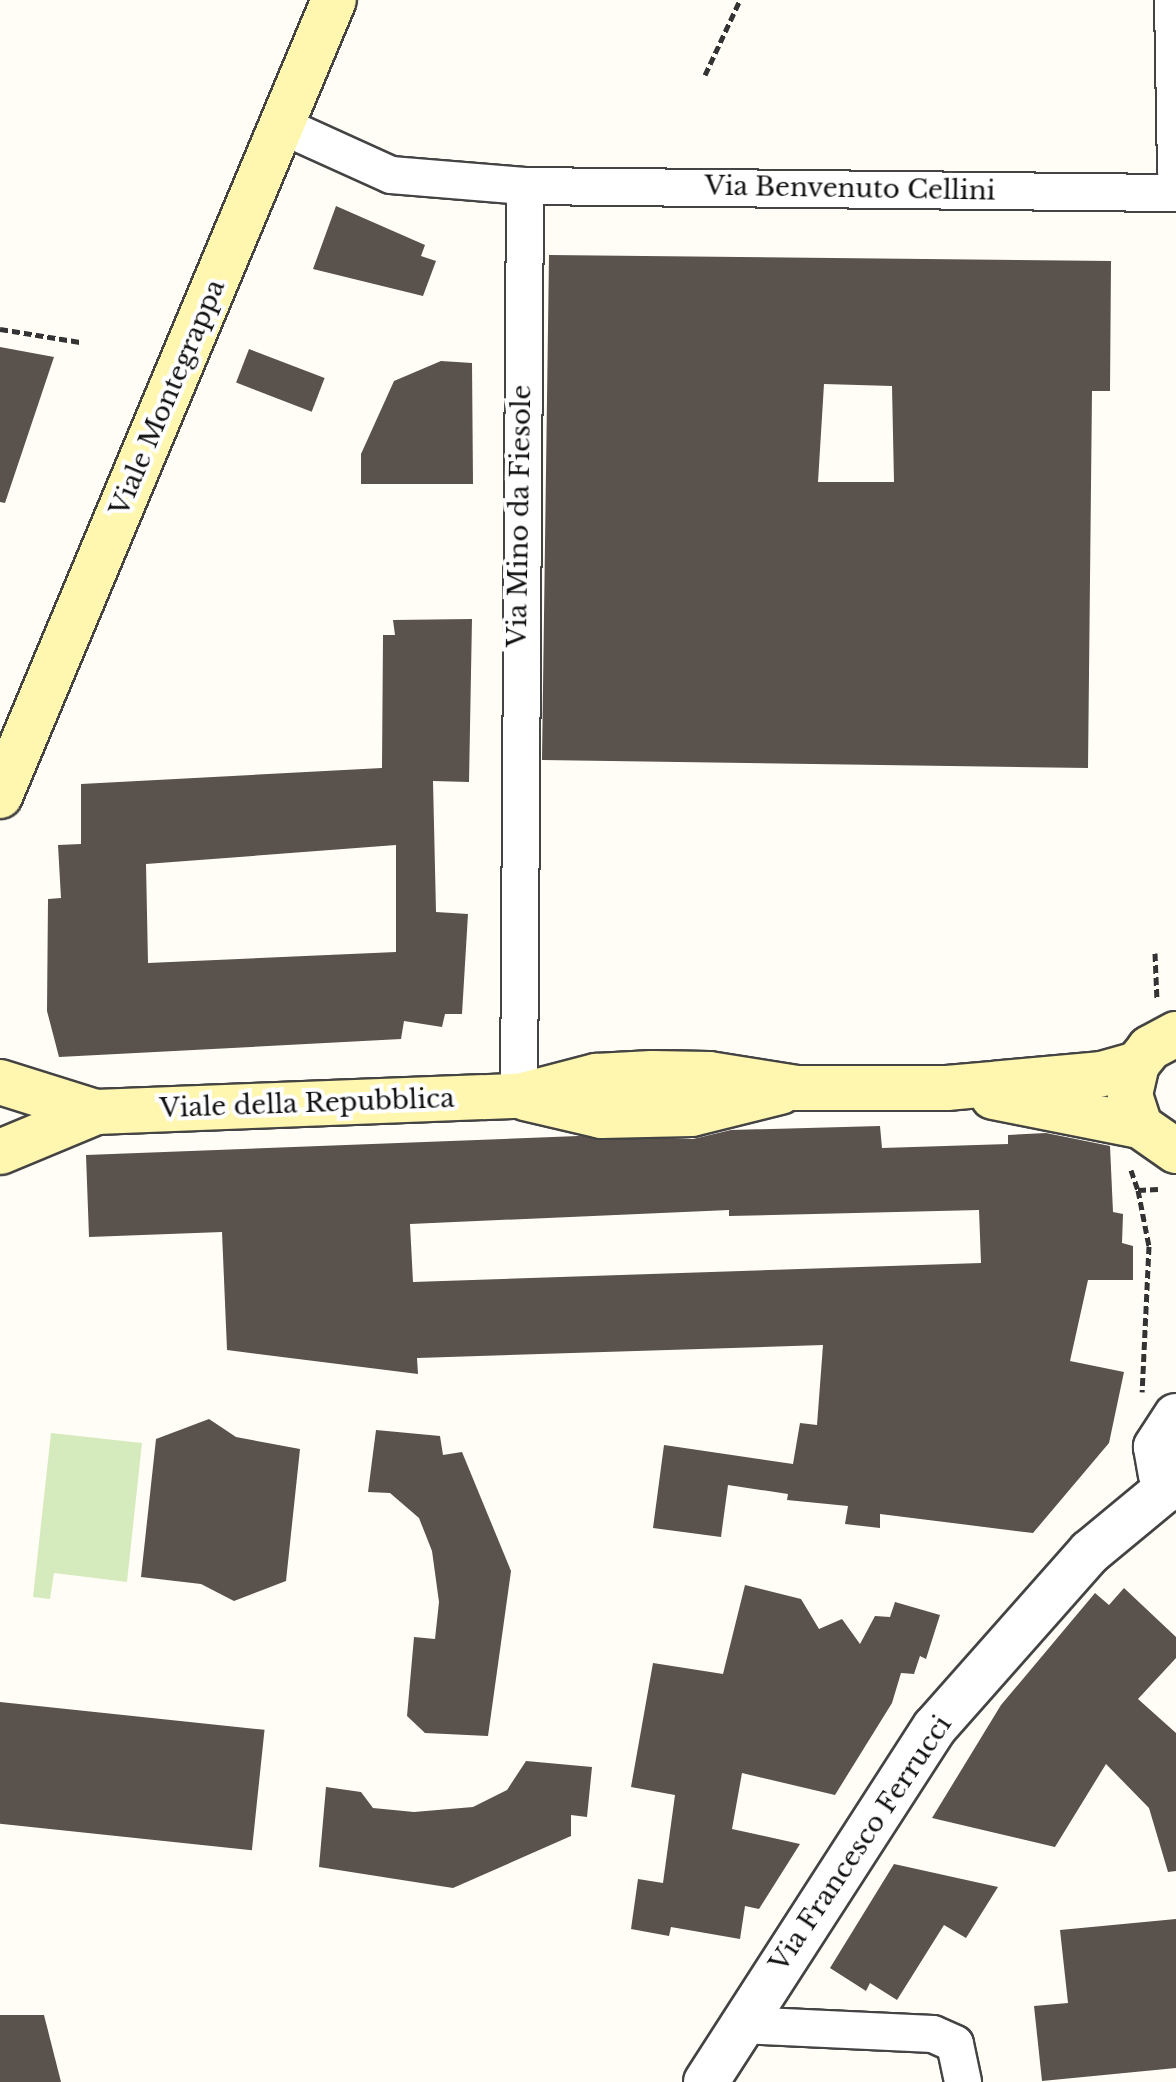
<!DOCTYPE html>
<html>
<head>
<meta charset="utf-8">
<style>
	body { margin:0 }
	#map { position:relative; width:1176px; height:2082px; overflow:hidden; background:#fffdf5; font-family:"Libre Baskerville",serif }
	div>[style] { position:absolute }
	.green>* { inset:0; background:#d5ebbd }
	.building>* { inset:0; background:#5a524d; transform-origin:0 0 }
	.path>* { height:5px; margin-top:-2.5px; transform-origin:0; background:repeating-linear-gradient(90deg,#333 0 8px,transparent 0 12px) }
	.roads { filter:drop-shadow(2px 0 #444) drop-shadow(-2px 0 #444) drop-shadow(0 2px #444) drop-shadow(0 -2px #444) }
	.minor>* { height:36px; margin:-18px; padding:0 18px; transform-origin:18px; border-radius:18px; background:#fff }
	.tertiary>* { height:44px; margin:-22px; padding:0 22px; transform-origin:22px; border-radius:22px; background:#fff }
	.secondary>* { height:44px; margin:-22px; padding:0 22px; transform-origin:22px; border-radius:22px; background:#fff6b0 }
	span { translate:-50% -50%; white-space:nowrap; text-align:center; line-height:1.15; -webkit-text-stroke:8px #fff; paint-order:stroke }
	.street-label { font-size:26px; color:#111 }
</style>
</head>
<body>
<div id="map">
	<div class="green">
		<i style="clip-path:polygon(51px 1433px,142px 1443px,127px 1582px,54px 1573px,50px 1599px,33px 1597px)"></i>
	</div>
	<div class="building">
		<i style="clip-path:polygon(336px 206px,425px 245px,421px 256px,436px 261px,423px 296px,313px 269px)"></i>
		<i style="clip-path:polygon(evenodd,549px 255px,1111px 261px,1110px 391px,1092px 391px,1088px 768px,542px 760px,549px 255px,824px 384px,892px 386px,894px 482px,818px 482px,824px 384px)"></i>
		<i style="clip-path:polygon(0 347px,54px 357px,5px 503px,0 502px)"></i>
		<i style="left:249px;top:349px;width:81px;height:36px;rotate:21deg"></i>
		<i style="clip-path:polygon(441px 361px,472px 363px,473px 484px,361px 484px,361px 454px,394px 381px)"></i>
		<i style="clip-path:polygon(evenodd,472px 619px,469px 782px,433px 781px,436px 912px,468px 914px,462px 1014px,445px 1014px,442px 1027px,404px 1021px,401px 1039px,59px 1057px,47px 1011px,48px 899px,61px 898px,58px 845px,81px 844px,81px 784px,382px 768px,383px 635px,395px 635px,393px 620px,472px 619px,396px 845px,396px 952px,148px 963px,146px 864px,396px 845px)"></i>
		<i style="clip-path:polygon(evenodd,880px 1126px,882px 1148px,1008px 1144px,1008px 1135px,1046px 1133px,1110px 1146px,1113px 1212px,1123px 1214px,1122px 1243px,1133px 1246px,1133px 1280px,1088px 1280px,1070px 1361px,1124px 1372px,1109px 1443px,1033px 1533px,880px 1514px,880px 1528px,845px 1524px,848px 1506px,787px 1500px,788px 1494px,728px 1485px,721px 1537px,653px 1528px,664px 1445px,793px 1464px,800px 1423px,817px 1425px,823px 1345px,417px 1358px,418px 1374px,227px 1350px,222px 1232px,89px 1237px,86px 1155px,578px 1136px,693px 1139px,731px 1130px,880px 1126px,729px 1210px,729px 1216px,979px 1210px,981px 1263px,413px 1282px,410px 1224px,729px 1210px)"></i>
		<i style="clip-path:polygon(209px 1419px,236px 1437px,300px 1449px,286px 1581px,234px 1601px,201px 1584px,141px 1577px,156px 1439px)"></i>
		<i style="clip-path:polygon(376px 1430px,440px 1436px,443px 1455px,462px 1452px,511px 1571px,488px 1736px,425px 1733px,407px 1716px,414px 1637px,435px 1639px,439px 1602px,432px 1551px,419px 1518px,390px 1493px,368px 1492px)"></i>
		<i style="clip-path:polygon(745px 1585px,801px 1599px,819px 1629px,842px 1619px,860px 1644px,875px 1616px,890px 1617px,895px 1602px,940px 1615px,926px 1659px,920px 1656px,914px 1674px,901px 1673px,892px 1703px,835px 1795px,742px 1773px,732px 1829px,800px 1844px,759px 1909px,745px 1906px,740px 1939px,671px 1927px,669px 1936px,631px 1929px,638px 1879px,663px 1883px,675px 1795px,631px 1787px,653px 1663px,723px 1674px)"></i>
		<i style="clip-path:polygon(1124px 1588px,1176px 1637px,1176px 1658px,1138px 1699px,1176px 1733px,1176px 1871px,1168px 1872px,1149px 1808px,1106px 1764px,1055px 1847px,932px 1818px,1001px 1705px,1095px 1593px,1109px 1605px)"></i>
		<i style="left:0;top:1702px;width:266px;height:121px;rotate:6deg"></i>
		<i style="clip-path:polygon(526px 1761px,592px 1767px,587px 1817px,571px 1815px,571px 1836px,453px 1888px,319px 1867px,326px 1787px,361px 1792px,373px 1808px,414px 1812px,473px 1807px,507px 1790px)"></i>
		<i style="clip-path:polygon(894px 1864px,998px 1887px,966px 1938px,944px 1925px,897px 2000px,870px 1983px,866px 1991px,830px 1968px)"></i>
		<i style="clip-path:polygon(1176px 1919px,1176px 2068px,1042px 2081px,1034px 2006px,1068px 2003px,1060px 1930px)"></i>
		<i style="clip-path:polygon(0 2015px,44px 2015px,61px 2082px,0 2082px)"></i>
	</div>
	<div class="path">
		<i style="left:705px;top:75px;width:83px;rotate:-65deg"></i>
		<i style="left:0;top:329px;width:81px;rotate:9.2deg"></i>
		<i style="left:1155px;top:953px;width:47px;rotate:87.6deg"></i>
		<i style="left:1131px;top:1170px;width:21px;rotate:71deg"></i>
		<i style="left:1138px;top:1190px;width:20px;rotate:-3deg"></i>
		<i style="left:1138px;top:1190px;width:57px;rotate:78.9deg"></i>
		<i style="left:1149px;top:1246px;width:146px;rotate:92.7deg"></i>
	</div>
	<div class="roads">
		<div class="minor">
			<i style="left:1173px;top:0;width:171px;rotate:89deg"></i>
			<i style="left:285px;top:127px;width:116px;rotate:24.4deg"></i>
			<i style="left:391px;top:175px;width:134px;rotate:4.7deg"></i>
			<i style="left:525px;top:186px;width:651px;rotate:0.62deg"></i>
			<i style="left:519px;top:1096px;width:910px;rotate:-89.62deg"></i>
			<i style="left:741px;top:2025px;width:192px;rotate:2.7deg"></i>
			<i style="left:933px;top:2034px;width:24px;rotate:24deg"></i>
			<i style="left:955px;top:2044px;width:39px;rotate:78deg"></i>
		</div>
		<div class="tertiary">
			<i style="left:1176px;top:1416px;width:37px;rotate:123deg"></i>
			<i style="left:1156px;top:1447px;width:27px;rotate:80deg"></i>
			<i style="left:1161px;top:1474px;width:21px;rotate:43deg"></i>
			<i style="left:706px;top:2082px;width:422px;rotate:-57.2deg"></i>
			<i style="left:935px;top:1727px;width:234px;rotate:-48.5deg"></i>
			<i style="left:1090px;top:1552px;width:105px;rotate:-39.6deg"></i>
		</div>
		<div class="secondary">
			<i style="left:0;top:796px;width:863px;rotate:-67.24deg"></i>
			<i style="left:1176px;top:1034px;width:30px;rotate:152deg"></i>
			<i style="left:1150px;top:1048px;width:21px;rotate:129deg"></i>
			<i style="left:1137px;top:1064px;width:32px;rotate:103deg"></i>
			<i style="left:1130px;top:1095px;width:33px;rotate:72deg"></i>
			<i style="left:1140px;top:1126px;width:44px;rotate:34.8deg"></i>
			<i style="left:0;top:1082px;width:101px;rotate:17.4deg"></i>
			<i style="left:96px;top:1112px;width:423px;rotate:-2.2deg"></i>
			<i style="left:519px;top:1096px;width:80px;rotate:-14.6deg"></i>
			<i style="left:596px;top:1076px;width:56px;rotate:-3.1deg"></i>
			<i style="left:652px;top:1073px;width:57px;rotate:1deg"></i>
			<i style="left:709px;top:1074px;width:89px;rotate:9deg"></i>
			<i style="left:797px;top:1088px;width:150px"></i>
			<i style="left:947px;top:1088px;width:156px;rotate:-5.2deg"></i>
			<i style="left:1102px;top:1074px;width:36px;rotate:-16deg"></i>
			<i style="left:993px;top:1097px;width:150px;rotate:11.2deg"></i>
			<i style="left:525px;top:1098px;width:78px;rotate:13.3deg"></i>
			<i style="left:601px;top:1116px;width:91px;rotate:-1.3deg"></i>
			<i style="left:692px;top:1114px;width:91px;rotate:-14deg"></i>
			<i style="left:0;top:1152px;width:104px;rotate:-22.6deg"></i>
		</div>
	</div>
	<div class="street-label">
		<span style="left:850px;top:189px;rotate:1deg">Via Benvenuto Cellini</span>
		<span style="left:168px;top:398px;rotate:-67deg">Viale Montegrappa</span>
		<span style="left:520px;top:516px;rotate:-89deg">Via Mino da Fiesole</span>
		<span style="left:307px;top:1104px;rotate:-2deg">Viale della Repubblica</span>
		<span style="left:861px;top:1844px;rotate:-56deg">Via Francesco Ferrucci</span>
	</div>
</div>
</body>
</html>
